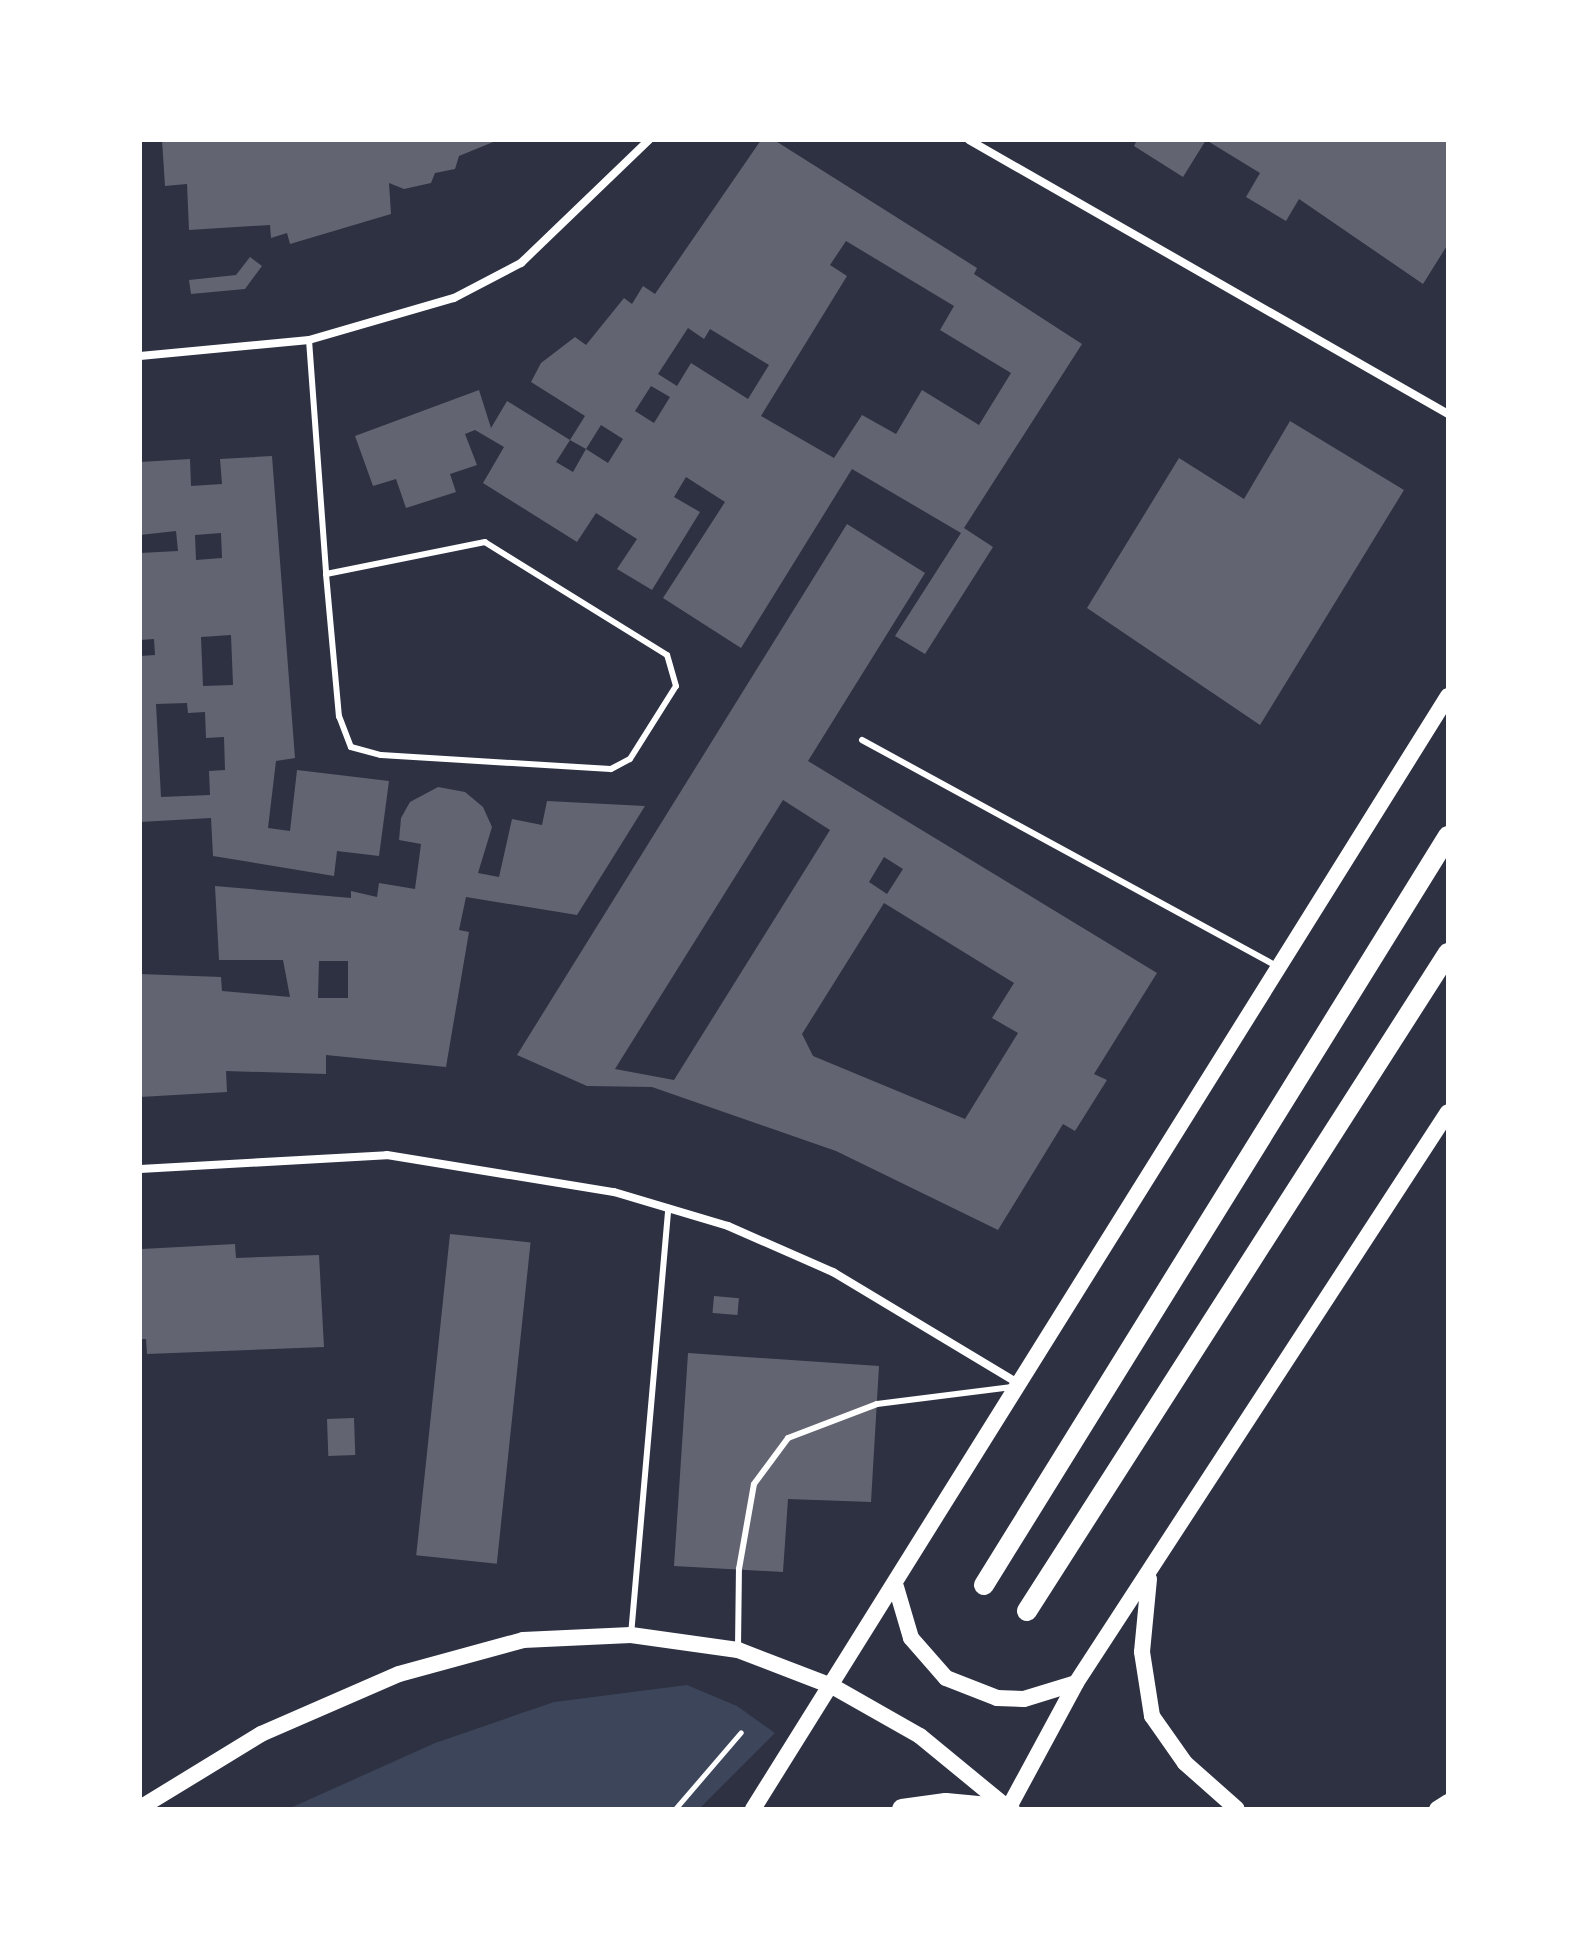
<!DOCTYPE html>
<html>
<head>
<meta charset="utf-8">
<style>
	body { margin:0 }
	#map { position:relative; width:1588px; height:1949px; overflow:hidden; background:#2d3142; font-family:Roboto,sans-serif }
	div>[style] { position:absolute }
	.green>* { inset:0; background:#3c4559 }
	.building>* { inset:0; background:#626471; transform-origin:0 0 }
	.path>* { height:5px; margin:-2.5px; padding:0 2.5px; transform-origin:2.5px; border-radius:2.5px; background:#fff }
	.service>* { height:6px; margin:-3px; padding:0 3px; transform-origin:3px; border-radius:3px; background:#fff }
	.minor>* { height:8px; margin:-4px; padding:0 4px; transform-origin:4px; border-radius:4px; background:#fff }
	.secondary>* { height:16px; margin:-8px; padding:0 8px; transform-origin:8px; border-radius:8px; background:#fff }
	.primary>* { height:20px; margin:-10px; padding:0 10px; transform-origin:10px; border-radius:10px; background:#fff }
	span { translate:-50% -50%; white-space:nowrap; text-align:center; line-height:1.15; -webkit-text-stroke:6px #fff; paint-order:stroke }
	.frame { position:absolute; inset:0; border:142px solid #fff; pointer-events:none }
</style>
</head>
<body>
<div id="map">
	<div class="green">
		<i style="clip-path:polygon(687px 1685px,737px 1706px,775px 1733px,699px 1809px,288px 1809px,435px 1743px,554px 1702px)"></i>
	</div>
	<div class="building">
		<i style="clip-path:polygon(162px 140px,498px 140px,459px 156px,455px 169px,435px 173px,431px 183px,404px 189px,389px 183px,391px 214px,290px 244px,287px 233px,271px 238px,270px 225px,189px 230px,187px 184px,165px 186px)"></i>
		<i style="clip-path:polygon(evenodd,761px 140px,774px 140px,977px 268px,974px 274px,1082px 344px,964px 528px,993px 547px,925px 654px,895px 636px,961px 533px,852px 469px,741px 648px,663px 598px,725px 502px,686px 477px,674px 497px,700px 512px,652px 590px,617px 569px,637px 539px,596px 513px,577px 542px,483px 483px,504px 447px,475px 430px,465px 434px,477px 465px,450px 474px,456px 492px,406px 508px,396px 479px,373px 486px,355px 436px,479px 390px,491px 428px,507px 401px,570px 440px,556px 462px,573px 472px,586px 449px,608px 463px,623px 439px,601px 425px,586px 449px,570px 440px,585px 416px,531px 382px,541px 363px,575px 337px,586px 345px,624px 298px,632px 304px,643px 286px,655px 294px,761px 140px,846px 241px,954px 306px,940px 330px,1011px 373px,979px 425px,922px 390px,896px 434px,862px 415px,834px 458px,761px 416px,847px 276px,830px 265px,846px 241px,761px 140px,688px 328px,704px 339px,710px 329px,769px 365px,748px 399px,691px 363px,677px 386px,658px 374px,688px 328px,761px 140px,651px 386px,670px 397px,654px 423px,635px 411px,651px 386px)"></i>
		<i style="clip-path:polygon(1137px 140px,1448px 140px,1448px 244px,1423px 284px,1299px 199px,1286px 221px,1246px 197px,1260px 173px,1206px 140px,1183px 177px,1134px 146px)"></i>
		<i style="clip-path:polygon(250px 257px,262px 266px,245px 289px,191px 294px,189px 280px,236px 275px)"></i>
		<i style="clip-path:polygon(1290px 421px,1404px 490px,1260px 725px,1087px 608px,1179px 458px,1244px 499px)"></i>
		<i style="clip-path:polygon(evenodd,272px 456px,295px 758px,276px 761px,268px 828px,290px 831px,297px 770px,389px 781px,379px 856px,337px 851px,334px 876px,213px 856px,211px 818px,140px 822px,140px 656px,155px 655px,154px 639px,140px 640px,140px 553px,178px 551px,176px 531px,140px 535px,140px 462px,190px 459px,191px 486px,222px 484px,220px 459px,272px 456px,221px 533px,222px 558px,196px 560px,195px 535px,221px 533px,272px 456px,231px 635px,233px 685px,203px 686px,201px 637px,231px 635px,272px 456px,187px 703px,188px 713px,205px 712px,206px 738px,224px 737px,225px 770px,209px 771px,210px 795px,161px 797px,156px 704px,187px 703px)"></i>
		<i style="clip-path:polygon(evenodd,847px 524px,925px 573px,808px 761px,1157px 973px,1094px 1074px,1107px 1080px,1075px 1131px,1063px 1124px,998px 1230px,836px 1151px,652px 1087px,587px 1086px,517px 1055px,847px 524px,783px 800px,830px 830px,674px 1080px,615px 1069px,783px 800px,847px 524px,884px 857px,903px 869px,887px 894px,869px 882px,884px 857px,847px 524px,884px 903px,1014px 983px,992px 1018px,1018px 1033px,965px 1119px,813px 1056px,802px 1034px,884px 903px)"></i>
		<i style="clip-path:polygon(evenodd,438px 787px,465px 792px,483px 807px,492px 827px,478px 873px,499px 877px,512px 819px,542px 825px,547px 801px,645px 806px,577px 915px,466px 897px,459px 930px,469px 932px,446px 1067px,326px 1055px,326px 1074px,226px 1071px,227px 1092px,140px 1097px,140px 974px,221px 977px,222px 991px,290px 997px,283px 960px,219px 960px,215px 886px,351px 898px,351px 891px,377px 897px,379px 883px,415px 889px,421px 844px,399px 840px,401px 818px,410px 802px,438px 787px,319px 961px,348px 961px,348px 998px,318px 998px,319px 961px)"></i>
		<i style="left:450px;top:1234px;width:81px;height:323px;rotate:6deg"></i>
		<i style="clip-path:polygon(235px 1244px,236px 1258px,319px 1255px,324px 1347px,147px 1354px,146px 1339px,140px 1339px,142px 1249px)"></i>
		<i style="left:714px;top:1296px;width:25px;height:17px;rotate:5deg"></i>
		<i style="clip-path:polygon(688px 1353px,879px 1366px,871px 1502px,788px 1499px,783px 1572px,674px 1566px)"></i>
		<i style="left:354px;top:1418px;width:37px;height:27px;rotate:88deg"></i>
	</div>
	<div class="path">
		<i style="left:675px;top:1809px;width:101px;rotate:-49.4deg"></i>
	</div>
	<div class="service">
		<i style="left:309px;top:340px;width:235px;rotate:85.8deg"></i>
		<i style="left:326px;top:574px;width:143px;rotate:84.8deg"></i>
		<i style="left:339px;top:716px;width:33px;rotate:69deg"></i>
		<i style="left:351px;top:747px;width:31px;rotate:15deg"></i>
		<i style="left:381px;top:755px;width:230px;rotate:3.5deg"></i>
		<i style="left:611px;top:769px;width:21px;rotate:-28deg"></i>
		<i style="left:630px;top:759px;width:86px;rotate:-57.8deg"></i>
		<i style="left:676px;top:686px;width:32px;rotate:-106deg"></i>
		<i style="left:667px;top:655px;width:214px;rotate:-148.2deg"></i>
		<i style="left:485px;top:542px;width:162px;rotate:168.6deg"></i>
		<i style="left:862px;top:740px;width:473px;rotate:28.6deg"></i>
		<i style="left:631px;top:1635px;width:429px;rotate:-85deg"></i>
		<i style="left:738px;top:1647px;width:78px;rotate:-89.3deg"></i>
		<i style="left:739px;top:1569px;width:86px;rotate:-80deg"></i>
		<i style="left:754px;top:1484px;width:57px;rotate:-53.5deg"></i>
		<i style="left:788px;top:1438px;width:95px;rotate:-20.9deg"></i>
		<i style="left:877px;top:1404px;width:136px;rotate:-7.2deg"></i>
	</div>
	<div class="minor">
		<i style="left:969px;top:140px;width:552px;rotate:29.77deg"></i>
		<i style="left:140px;top:356px;width:170px;rotate:-5.4deg"></i>
		<i style="left:309px;top:340px;width:151px;rotate:-16.2deg"></i>
		<i style="left:454px;top:298px;width:76px;rotate:-27.6deg"></i>
		<i style="left:521px;top:263px;width:178px;rotate:-43.9deg"></i>
		<i style="left:140px;top:1169px;width:247px;rotate:-3.2deg"></i>
		<i style="left:387px;top:1155px;width:230px;rotate:9.3deg"></i>
		<i style="left:614px;top:1192px;width:119px;rotate:16.6deg"></i>
		<i style="left:728px;top:1226px;width:115px;rotate:23.7deg"></i>
		<i style="left:833px;top:1272px;width:216px;rotate:31deg"></i>
	</div>
	<div class="secondary">
		<i style="left:1149px;top:1579px;width:73px;rotate:95.5deg"></i>
		<i style="left:1142px;top:1652px;width:65px;rotate:81.1deg"></i>
		<i style="left:1152px;top:1716px;width:57px;rotate:54.9deg"></i>
		<i style="left:1185px;top:1763px;width:69px;rotate:41.5deg"></i>
		<i style="left:896px;top:1587px;width:53px;rotate:73.6deg"></i>
		<i style="left:911px;top:1638px;width:53px;rotate:48.8deg"></i>
		<i style="left:946px;top:1678px;width:55px;rotate:21.4deg"></i>
		<i style="left:997px;top:1698px;width:27px;rotate:2deg"></i>
		<i style="left:1024px;top:1699px;width:54px;rotate:-17.1deg"></i>
		<i style="left:140px;top:1808px;width:142px;rotate:-31.4deg"></i>
		<i style="left:261px;top:1734px;width:150px;rotate:-23.5deg"></i>
		<i style="left:399px;top:1674px;width:129px;rotate:-15.3deg"></i>
		<i style="left:523px;top:1640px;width:108px;rotate:-2.7deg"></i>
		<i style="left:631px;top:1635px;width:108px;rotate:8deg"></i>
		<i style="left:738px;top:1650px;width:101px;rotate:21deg"></i>
		<i style="left:832px;top:1686px;width:101px;rotate:29.6deg"></i>
		<i style="left:920px;top:1736px;width:115px;rotate:39.4deg"></i>
		<i style="left:753px;top:1809px;width:1312px;rotate:-58.02deg"></i>
		<i style="left:1008px;top:1809px;width:143px;rotate:-61.6deg"></i>
		<i style="left:1076px;top:1683px;width:681px;rotate:-56.92deg"></i>
		<i style="left:1437px;top:1809px;width:13px;rotate:-32deg"></i>
	</div>
	<div class="primary">
		<i style="left:984px;top:1585px;width:881px;rotate:-58.22deg"></i>
		<i style="left:1027px;top:1611px;width:781px;rotate:-57.39deg"></i>
		<i style="left:902px;top:1809px;width:44px;rotate:-7.8deg"></i>
		<i style="left:946px;top:1803px;width:64px;rotate:5.4deg"></i>
	</div>
	<div class="frame"></div>
</div>
</body>
</html>
